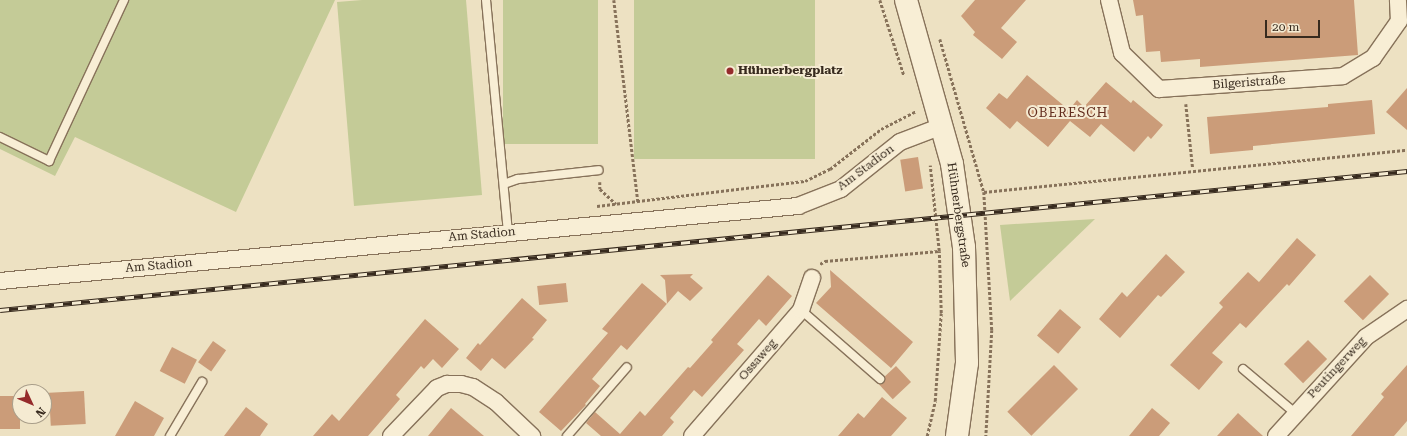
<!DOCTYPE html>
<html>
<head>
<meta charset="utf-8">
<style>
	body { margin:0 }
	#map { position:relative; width:1407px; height:436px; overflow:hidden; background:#ede1c2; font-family:"Roboto Serif",serif }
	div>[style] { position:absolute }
	.green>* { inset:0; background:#c4cb97; transform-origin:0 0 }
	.building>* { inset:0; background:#cb9c79; transform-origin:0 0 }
	.path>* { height:2.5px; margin-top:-1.25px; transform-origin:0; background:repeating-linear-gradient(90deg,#87725a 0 3px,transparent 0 5px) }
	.roads { filter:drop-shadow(1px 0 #87725a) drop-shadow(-1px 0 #87725a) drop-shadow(0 1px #87725a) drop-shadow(0 -1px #87725a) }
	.lane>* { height:8px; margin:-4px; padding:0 4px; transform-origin:4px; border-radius:4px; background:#f8eed5 }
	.street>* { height:16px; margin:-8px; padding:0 8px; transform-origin:8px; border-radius:8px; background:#f8eed5 }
	.secondary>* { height:22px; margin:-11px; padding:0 11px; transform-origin:11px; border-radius:11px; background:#f8eed5 }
	.rail>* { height:4.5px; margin-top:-2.25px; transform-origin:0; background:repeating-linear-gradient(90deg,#f5ebd2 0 9px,#372a1e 0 18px); box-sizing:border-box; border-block:1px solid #372a1e }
	.dots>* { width:11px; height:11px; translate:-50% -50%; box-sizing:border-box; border:2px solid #f5ebd2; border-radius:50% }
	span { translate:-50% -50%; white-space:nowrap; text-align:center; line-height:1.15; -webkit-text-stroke:4px #f5ebd2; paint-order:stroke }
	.poi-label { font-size:12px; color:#372a1e; font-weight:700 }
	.left { translate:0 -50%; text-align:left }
	.street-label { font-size:12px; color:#372a1e }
	.neighbourhood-label { font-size:13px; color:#632d1e; letter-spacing:1px }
	.north { position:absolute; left:12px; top:384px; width:40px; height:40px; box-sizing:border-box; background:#f5ebd2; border:1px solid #a99e8a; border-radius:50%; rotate:134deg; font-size:11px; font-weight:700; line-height:16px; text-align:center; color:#372a1e }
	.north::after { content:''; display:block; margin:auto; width:14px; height:18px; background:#952b2b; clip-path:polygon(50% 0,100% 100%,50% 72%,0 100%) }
	.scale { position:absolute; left:1265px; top:20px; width:55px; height:18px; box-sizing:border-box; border:2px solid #372a1e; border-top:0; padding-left:5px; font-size:12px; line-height:14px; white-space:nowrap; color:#372a1e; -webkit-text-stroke:3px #f5ebd2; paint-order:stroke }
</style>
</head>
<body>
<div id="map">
	<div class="green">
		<i style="clip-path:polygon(0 0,335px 0,236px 212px,75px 137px,55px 176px,0 149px)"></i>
		<i style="clip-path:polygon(362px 0,466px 0,482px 195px,354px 206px,337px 2px)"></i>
		<i style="left:503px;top:0;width:95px;height:144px"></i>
		<i style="left:634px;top:0;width:181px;height:159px"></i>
		<i style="clip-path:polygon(1095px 219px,1010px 301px,1000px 225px)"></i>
	</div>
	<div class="building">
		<i style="clip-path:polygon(975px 0,1026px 0,1001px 28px,1017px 42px,1002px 59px,973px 35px,975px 32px,961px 16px)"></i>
		<i style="clip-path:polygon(1133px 0,1354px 0,1358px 55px,1200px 67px,1200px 59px,1161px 62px,1160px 51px,1146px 52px,1143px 15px,1136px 16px)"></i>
		<i style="clip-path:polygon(1027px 75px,1069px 110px,1077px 100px,1084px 107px,1106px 82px,1131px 103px,1133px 100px,1163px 125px,1151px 139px,1148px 136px,1134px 152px,1101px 124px,1090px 137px,1070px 121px,1048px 147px,1017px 121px,1010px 129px,986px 108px,999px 93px,1007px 99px)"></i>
		<i style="clip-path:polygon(1407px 88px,1407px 130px,1386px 112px)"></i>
		<i style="clip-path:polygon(1372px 100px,1375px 134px,1253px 146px,1253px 150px,1210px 154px,1207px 117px,1328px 107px,1328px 104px)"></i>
		<i style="left:918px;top:157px;width:32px;height:18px;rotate:81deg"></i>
		<i style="clip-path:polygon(1297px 238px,1316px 255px,1289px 286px,1287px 284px,1246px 328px,1240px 323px,1212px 353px,1223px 362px,1199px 390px,1170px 365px,1223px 307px,1219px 303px,1248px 272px,1259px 282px)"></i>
		<i style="clip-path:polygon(1166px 254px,1185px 272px,1161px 297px,1158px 295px,1120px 338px,1099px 319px,1122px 292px,1127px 297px)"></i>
		<i style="clip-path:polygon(830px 270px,913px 342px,891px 368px,816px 303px,831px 287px)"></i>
		<i style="clip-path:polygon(693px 274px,690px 277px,703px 288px,690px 301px,678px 291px,627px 350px,621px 345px,592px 379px,600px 386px,585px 404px,586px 405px,561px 431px,539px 412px,608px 333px,602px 329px,642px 283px,667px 304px,665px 280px,660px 275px)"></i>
		<i style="clip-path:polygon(768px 275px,792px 296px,766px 326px,759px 319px,737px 344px,744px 350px,702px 397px,694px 390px,670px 418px,674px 422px,662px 436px,601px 436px,586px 423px,595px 412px,620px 434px,640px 411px,645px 416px,688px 367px,690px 368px,713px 342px,711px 340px)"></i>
		<i style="left:1370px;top:275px;width:27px;height:37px;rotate:45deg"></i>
		<i style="left:566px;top:283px;width:19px;height:29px;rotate:84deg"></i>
		<i style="clip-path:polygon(522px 298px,547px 320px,532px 338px,534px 339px,505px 369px,492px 358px,481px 371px,466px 358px,478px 343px,480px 345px)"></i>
		<i style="left:1060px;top:309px;width:28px;height:35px;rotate:41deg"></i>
		<i style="clip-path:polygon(425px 319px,459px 349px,442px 368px,433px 359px,424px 369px,421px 366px,396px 395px,400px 399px,368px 436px,313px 436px,332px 414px,339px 421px)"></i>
		<i style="left:1308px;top:340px;width:27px;height:34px;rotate:45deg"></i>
		<i style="left:213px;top:341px;width:16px;height:26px;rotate:35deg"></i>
		<i style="left:172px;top:347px;width:28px;height:27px;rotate:27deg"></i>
		<i style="left:1054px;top:365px;width:34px;height:66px;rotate:45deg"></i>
		<i style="clip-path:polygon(1407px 365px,1407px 421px,1394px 436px,1351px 436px,1384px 397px,1381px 394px)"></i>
		<i style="left:896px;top:366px;width:22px;height:25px;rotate:47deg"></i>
		<i style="left:84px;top:391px;width:33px;height:35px;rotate:87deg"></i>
		<i style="left:20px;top:396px;width:33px;height:20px;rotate:90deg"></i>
		<i style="clip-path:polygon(882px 397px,907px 418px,891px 436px,838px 436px,858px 413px,864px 418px)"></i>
		<i style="clip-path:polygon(135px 401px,164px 418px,154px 436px,115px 436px)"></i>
		<i style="clip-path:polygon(246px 407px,268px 424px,260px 436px,224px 436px)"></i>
		<i style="clip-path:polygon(451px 408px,484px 436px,428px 436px)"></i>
		<i style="clip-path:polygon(1152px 408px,1170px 423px,1159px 436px,1129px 436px)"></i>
		<i style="clip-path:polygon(1238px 413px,1263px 436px,1217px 436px)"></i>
	</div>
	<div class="path">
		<i style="left:614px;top:0;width:203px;rotate:83.2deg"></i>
		<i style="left:880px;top:0;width:79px;rotate:72.3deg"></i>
		<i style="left:940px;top:39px;width:159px;rotate:74deg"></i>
		<i style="left:984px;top:192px;width:138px;rotate:86.7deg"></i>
		<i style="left:992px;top:330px;width:106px;rotate:93.2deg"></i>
		<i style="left:1186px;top:104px;width:65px;rotate:83.9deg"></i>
		<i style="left:600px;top:182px;width:7px;rotate:90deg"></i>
		<i style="left:600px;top:189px;width:22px;rotate:43deg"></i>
		<i style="left:984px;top:192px;width:425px;rotate:-5.7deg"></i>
		<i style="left:597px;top:206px;width:209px;rotate:-6.9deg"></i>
		<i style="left:805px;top:181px;width:28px;rotate:-26deg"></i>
		<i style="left:830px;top:169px;width:65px;rotate:-38.1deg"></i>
		<i style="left:881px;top:129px;width:39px;rotate:-27deg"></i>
		<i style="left:820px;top:264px;width:6px;rotate:-31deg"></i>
		<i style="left:825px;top:261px;width:114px;rotate:-5deg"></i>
		<i style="left:927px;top:436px;width:36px;rotate:-77deg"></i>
		<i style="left:935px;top:401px;width:88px;rotate:-86.1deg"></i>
		<i style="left:941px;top:313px;width:62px;rotate:-91.8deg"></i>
		<i style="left:939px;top:251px;width:86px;rotate:-96deg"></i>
	</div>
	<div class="roads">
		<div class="lane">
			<i style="left:486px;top:0;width:234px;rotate:84.6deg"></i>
			<i style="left:0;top:137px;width:55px;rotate:26.1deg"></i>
			<i style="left:49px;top:161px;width:178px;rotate:-65deg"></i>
			<i style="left:504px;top:184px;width:15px;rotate:-20deg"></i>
			<i style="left:518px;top:179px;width:81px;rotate:-6.3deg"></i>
			<i style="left:801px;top:310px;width:105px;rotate:41.1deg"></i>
			<i style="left:1243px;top:369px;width:68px;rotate:40.2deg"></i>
			<i style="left:170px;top:436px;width:63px;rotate:-59.3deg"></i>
			<i style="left:567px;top:436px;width:91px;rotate:-49deg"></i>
		</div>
		<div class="street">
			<i style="left:1109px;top:0;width:55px;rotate:76.2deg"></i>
			<i style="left:1122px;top:53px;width:52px;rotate:44.2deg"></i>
			<i style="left:1159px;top:89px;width:184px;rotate:-4deg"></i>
			<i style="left:1343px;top:76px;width:35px;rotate:-31deg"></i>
			<i style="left:1373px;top:58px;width:45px;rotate:-54.9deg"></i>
			<i style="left:1399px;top:21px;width:21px;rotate:-93deg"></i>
			<i style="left:0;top:281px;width:802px;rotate:-5.37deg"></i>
			<i style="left:798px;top:206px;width:46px;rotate:-21.6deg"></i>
			<i style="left:841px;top:189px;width:75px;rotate:-38.5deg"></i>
			<i style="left:900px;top:142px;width:45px;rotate:-20.9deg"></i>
			<i style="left:391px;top:436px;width:66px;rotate:-46.2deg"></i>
			<i style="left:437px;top:388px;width:11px;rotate:-22deg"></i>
			<i style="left:447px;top:384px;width:14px"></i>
			<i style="left:461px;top:384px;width:12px;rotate:14deg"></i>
			<i style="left:473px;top:387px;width:27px;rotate:33deg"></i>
			<i style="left:496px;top:402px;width:50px;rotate:43.4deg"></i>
			<i style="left:692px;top:436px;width:167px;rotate:-49.1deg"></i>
			<i style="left:801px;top:310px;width:34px;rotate:-71deg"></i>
			<i style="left:1276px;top:436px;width:134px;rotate:-47.7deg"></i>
			<i style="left:1366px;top:337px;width:50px;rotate:-34.3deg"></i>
		</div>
		<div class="secondary">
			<i style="left:906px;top:0;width:170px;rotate:74.3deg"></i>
			<i style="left:952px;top:164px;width:84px;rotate:81.8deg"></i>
			<i style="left:964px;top:247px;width:116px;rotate:88.5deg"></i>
			<i style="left:967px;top:363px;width:74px;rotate:97.8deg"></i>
		</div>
	</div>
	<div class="rail">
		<i style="left:0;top:310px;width:1414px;rotate:-5.64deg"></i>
	</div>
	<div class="dots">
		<i style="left:730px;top:71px;background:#952b2b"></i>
	</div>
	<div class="poi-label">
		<span class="left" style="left:738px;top:71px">Hühnerbergplatz</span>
	</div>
	<div class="street-label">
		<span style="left:1249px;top:83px;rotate:-4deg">Bilgeristraße</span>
		<span style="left:866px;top:168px;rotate:-37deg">Am Stadion</span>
		<span style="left:958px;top:215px;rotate:82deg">Hühnerbergstraße</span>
		<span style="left:482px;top:235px;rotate:-5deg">Am Stadion</span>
		<span style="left:159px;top:266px;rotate:-5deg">Am Stadion</span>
		<span style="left:758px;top:360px;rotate:-49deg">Ossaweg</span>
		<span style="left:1337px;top:368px;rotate:-47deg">Peutingerweg</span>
	</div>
	<div class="neighbourhood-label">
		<span style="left:1068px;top:113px">OBERESCH</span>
	</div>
	<div class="north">N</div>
	<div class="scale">20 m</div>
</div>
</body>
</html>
